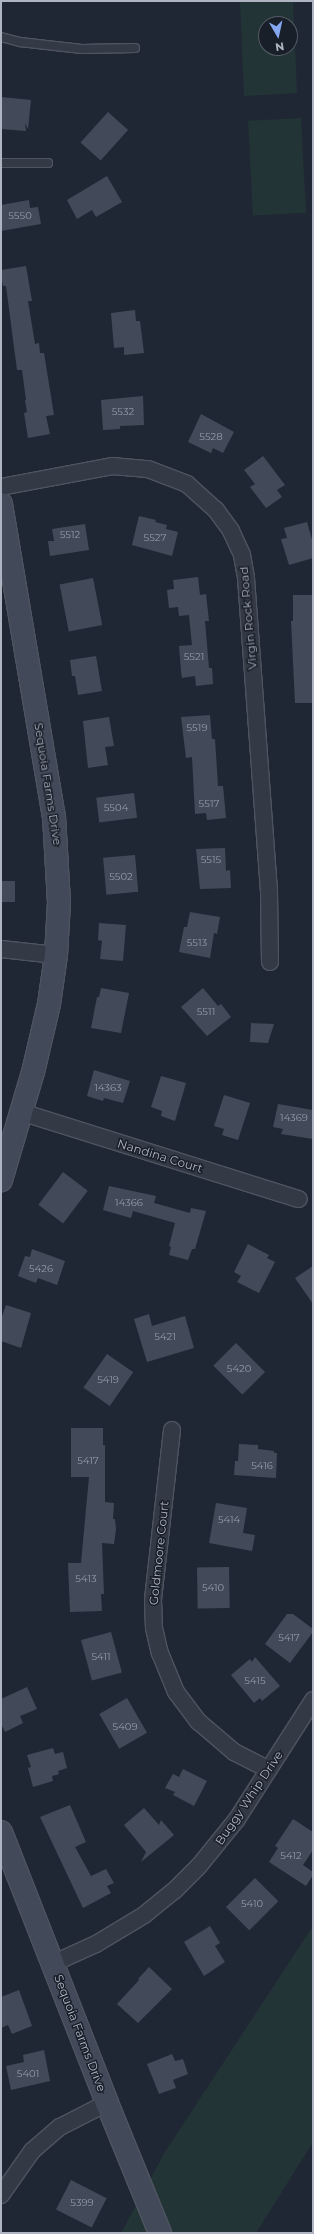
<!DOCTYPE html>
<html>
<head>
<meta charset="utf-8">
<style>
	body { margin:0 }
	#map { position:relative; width:314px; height:2234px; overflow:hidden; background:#202734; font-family:Montserrat,sans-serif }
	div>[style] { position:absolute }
	.green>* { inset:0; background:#233436; transform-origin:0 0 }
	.building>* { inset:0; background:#424a59; transform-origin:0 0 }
	.roads { filter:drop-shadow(1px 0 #4e5460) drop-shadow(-1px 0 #4e5460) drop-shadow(0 1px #4e5460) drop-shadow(0 -1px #4e5460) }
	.lane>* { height:8px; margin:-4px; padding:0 4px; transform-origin:4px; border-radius:4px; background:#343a45 }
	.street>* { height:16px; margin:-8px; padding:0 8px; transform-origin:8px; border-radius:8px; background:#343a45 }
	.secondary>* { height:22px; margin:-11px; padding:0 11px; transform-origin:11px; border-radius:11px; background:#424958 }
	span { translate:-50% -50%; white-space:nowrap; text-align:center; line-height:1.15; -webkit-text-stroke:3px #191f29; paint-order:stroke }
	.number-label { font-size:10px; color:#939aa8 }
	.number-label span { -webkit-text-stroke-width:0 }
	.street-label { font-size:12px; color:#aeb4c2 }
	.frame { position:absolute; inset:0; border:2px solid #aeb4c2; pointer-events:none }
	.north { position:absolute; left:258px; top:16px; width:40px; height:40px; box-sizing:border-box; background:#191f29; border:1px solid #555b66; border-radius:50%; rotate:171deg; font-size:11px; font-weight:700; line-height:16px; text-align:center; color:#aeb4c2 }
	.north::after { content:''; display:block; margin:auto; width:14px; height:18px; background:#84a6f0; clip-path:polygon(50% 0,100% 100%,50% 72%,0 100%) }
</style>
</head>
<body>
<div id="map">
	<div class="green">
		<i style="clip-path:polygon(evenodd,240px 1px,293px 1px,297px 93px,244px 96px,240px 1px,266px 24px,290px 24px,290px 48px,266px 48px,266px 24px)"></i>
		<i style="left:301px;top:118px;width:95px;height:53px;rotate:87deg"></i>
		<i style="clip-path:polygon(313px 1926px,313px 2142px,256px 2233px,121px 2233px,165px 2152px)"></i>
	</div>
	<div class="building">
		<i style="clip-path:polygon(1px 97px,31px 100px,28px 129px,25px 123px,26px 131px,1px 129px)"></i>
		<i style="left:108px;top:112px;width:27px;height:41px;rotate:42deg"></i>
		<i style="clip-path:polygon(107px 176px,122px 202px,96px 217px,92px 210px,77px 219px,67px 200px)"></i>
		<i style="clip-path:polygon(29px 200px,30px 208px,38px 207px,41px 224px,1px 231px,1px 205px)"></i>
		<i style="clip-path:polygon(26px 266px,32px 301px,28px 301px,35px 344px,39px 343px,40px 353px,44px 353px,54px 415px,46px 416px,50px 434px,28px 438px,24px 413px,27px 412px,25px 400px,26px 400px,22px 370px,17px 370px,6px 286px,3px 286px,1px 275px,1px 270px)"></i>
		<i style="clip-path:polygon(135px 310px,136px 321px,140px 321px,144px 353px,124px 355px,124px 347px,114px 348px,111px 313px)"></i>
		<i style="clip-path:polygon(143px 396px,144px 425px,120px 426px,120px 429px,103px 430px,101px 400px)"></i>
		<i style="clip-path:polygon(201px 414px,234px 432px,223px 453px,213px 448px,211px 453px,188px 442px)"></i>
		<i style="clip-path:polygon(263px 456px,285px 485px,277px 490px,282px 497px,266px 508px,250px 487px,255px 484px,244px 470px)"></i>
		<i style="clip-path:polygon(139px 516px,156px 520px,155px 522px,167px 525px,166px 529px,178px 532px,172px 556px,132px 545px)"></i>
		<i style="clip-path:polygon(307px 522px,313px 543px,313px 558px,289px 565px,281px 539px,287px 538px,284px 528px)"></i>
		<i style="clip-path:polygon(85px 524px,89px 550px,50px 556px,48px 541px,54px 541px,52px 529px)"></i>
		<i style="clip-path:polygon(198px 577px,200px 595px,206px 594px,209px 621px,205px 621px,209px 668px,212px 668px,213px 684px,196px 686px,195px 676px,182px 678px,181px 671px,179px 646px,192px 645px,189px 615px,179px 616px,178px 607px,169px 608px,167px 590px,174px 589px,173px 580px)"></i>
		<i style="left:93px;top:578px;width:48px;height:34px;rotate:79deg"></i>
		<i style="clip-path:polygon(293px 595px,313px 595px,313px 703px,295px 703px,291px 621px,293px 621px)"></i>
		<i style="clip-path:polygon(96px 656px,102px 691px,78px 695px,75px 676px,72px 676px,70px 660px)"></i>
		<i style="clip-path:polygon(210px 715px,212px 739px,215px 739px,218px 786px,223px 786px,226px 818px,207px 820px,206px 813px,195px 814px,192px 757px,186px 758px,181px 717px)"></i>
		<i style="clip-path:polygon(109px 717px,114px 746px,105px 747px,108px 765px,88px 768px,83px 721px)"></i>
		<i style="left:134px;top:793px;width:25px;height:38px;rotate:83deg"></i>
		<i style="clip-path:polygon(225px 848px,226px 871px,230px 870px,231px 888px,200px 889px,196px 849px)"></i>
		<i style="left:135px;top:855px;width:37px;height:32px;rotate:85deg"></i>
		<i style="left:1px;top:881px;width:14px;height:21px"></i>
		<i style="clip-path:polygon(190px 912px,220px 917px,217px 934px,214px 933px,210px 958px,179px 952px,184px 927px,187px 927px)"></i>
		<i style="clip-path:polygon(99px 923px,126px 925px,123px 961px,100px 959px,102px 941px,98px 940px)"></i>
		<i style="clip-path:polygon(101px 988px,129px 993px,121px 1033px,91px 1028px,97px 997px,99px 997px)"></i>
		<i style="clip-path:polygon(203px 988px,218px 1006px,221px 1004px,231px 1017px,207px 1036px,181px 1007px)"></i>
		<i style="clip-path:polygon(251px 1023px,274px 1024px,268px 1043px,250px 1042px)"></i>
		<i style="clip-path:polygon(94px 1070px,130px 1081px,123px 1103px,104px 1098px,103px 1101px,87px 1096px)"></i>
		<i style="clip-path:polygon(161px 1076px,186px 1083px,175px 1121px,161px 1116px,162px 1111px,151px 1107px)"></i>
		<i style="clip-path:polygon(224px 1095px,250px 1103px,238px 1140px,222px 1135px,224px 1129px,214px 1126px)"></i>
		<i style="clip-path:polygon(278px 1104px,313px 1110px,313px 1139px,281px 1134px,283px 1129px,273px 1127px)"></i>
		<i style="left:63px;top:1172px;width:31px;height:41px;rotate:37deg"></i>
		<i style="clip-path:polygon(109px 1186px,156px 1196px,154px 1203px,190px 1213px,191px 1208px,206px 1211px,195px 1249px,192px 1249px,188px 1260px,169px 1255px,171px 1247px,169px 1246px,175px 1223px,133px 1211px,131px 1218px,103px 1210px)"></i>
		<i style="clip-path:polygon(248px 1244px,269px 1255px,267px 1258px,275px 1262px,259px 1293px,237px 1282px,241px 1276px,234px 1272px)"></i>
		<i style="clip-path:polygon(32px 1249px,65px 1261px,57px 1285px,38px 1278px,36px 1283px,18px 1276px,25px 1256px,30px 1257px)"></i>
		<i style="clip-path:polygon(313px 1266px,313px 1304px,295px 1278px)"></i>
		<i style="clip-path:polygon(6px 1305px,31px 1313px,21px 1348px,1px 1341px,1px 1319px)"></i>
		<i style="clip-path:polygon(149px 1314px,152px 1326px,185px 1316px,194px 1348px,147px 1362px,134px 1319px)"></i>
		<i style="left:236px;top:1343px;width:41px;height:32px;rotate:45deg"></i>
		<i style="left:107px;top:1354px;width:32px;height:41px;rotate:35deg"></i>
		<i style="clip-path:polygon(71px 1428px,103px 1428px,103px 1445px,105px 1445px,105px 1502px,114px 1503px,113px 1519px,115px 1519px,116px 1529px,114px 1544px,102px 1543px,104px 1594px,101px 1594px,102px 1611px,70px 1612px,68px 1563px,81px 1563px,89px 1477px,71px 1477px)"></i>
		<i style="clip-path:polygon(239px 1444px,258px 1445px,258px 1449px,274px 1451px,274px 1453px,277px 1453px,276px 1478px,234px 1475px,235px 1461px,238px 1461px)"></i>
		<i style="clip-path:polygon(216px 1503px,247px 1508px,243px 1533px,255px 1535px,252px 1551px,209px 1543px)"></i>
		<i style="left:229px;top:1567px;width:41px;height:32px;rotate:89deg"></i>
		<i style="clip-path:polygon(287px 1614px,293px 1614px,313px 1629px,313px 1632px,290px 1663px,265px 1644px)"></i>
		<i style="left:111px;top:1632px;width:42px;height:31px;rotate:75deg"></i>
		<i style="clip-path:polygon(255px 1657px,280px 1686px,262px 1701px,260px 1698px,254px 1703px,231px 1675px,250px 1659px,252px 1662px)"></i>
		<i style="clip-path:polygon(27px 1687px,37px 1709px,20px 1716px,23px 1723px,5px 1732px,1px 1724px,1px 1699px)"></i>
		<i style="left:127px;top:1698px;width:40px;height:32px;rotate:60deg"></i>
		<i style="clip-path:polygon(53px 1748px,55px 1754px,63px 1752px,67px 1768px,58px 1771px,59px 1774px,52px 1776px,53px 1781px,33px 1787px,28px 1768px,31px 1767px,27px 1755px)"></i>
		<i style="clip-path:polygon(183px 1769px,207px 1781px,194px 1806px,173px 1795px,175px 1792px,165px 1788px,173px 1774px,179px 1777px)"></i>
		<i style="clip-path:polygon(70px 1805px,86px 1842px,75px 1847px,91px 1876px,106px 1869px,114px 1883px,107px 1886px,111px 1893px,83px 1908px,40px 1817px)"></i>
		<i style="clip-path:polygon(144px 1808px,159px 1825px,161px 1820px,174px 1835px,141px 1862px,146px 1852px,124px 1825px)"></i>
		<i style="clip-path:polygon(293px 1819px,313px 1832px,313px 1850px,303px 1865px,313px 1872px,313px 1875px,306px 1886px,269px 1862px,278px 1848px,275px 1846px)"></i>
		<i style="left:255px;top:1878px;width:33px;height:41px;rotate:45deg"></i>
		<i style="clip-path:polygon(210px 1926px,220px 1943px,215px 1946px,225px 1962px,204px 1976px,184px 1942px)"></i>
		<i style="clip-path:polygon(149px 1967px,172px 1989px,138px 2023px,117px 2004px,139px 1980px,138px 1979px)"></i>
		<i style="clip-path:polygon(19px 1990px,32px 2026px,12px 2034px,8px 2025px,1px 2028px,1px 1997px)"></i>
		<i style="clip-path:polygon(44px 2050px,50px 2081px,11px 2090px,6px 2066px,24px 2062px,23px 2055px)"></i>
		<i style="clip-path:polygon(172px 2054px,175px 2061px,183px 2059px,188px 2074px,173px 2080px,176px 2088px,159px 2094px,147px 2064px)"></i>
		<i style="left:71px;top:2180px;width:40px;height:33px;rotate:27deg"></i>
	</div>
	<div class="roads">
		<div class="lane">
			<i style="left:1px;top:37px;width:20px;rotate:15deg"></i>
			<i style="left:20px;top:42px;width:62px;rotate:6.4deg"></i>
			<i style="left:82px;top:49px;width:53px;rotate:-1.1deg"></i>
			<i style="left:1px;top:163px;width:47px"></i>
		</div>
		<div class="street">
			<i style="left:1px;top:487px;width:113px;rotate:-10.7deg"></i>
			<i style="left:112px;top:466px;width:36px;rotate:5deg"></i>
			<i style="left:148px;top:469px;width:42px;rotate:21deg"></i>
			<i style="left:187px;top:484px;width:39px;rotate:42deg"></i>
			<i style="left:216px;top:510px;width:26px;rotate:54deg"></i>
			<i style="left:231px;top:531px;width:26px;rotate:65deg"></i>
			<i style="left:242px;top:555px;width:23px;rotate:80deg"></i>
			<i style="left:246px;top:578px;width:314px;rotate:85.8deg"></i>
			<i style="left:269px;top:891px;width:71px;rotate:89.2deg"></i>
			<i style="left:1px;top:949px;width:55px;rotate:6.2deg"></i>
			<i style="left:21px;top:1112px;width:291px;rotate:17.4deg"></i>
			<i style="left:172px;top:1430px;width:171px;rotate:96.4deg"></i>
			<i style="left:153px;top:1600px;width:28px;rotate:88deg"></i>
			<i style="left:154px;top:1628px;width:26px;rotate:77deg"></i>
			<i style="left:160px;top:1653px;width:42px;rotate:67.7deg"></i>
			<i style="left:176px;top:1692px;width:38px;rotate:53deg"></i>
			<i style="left:199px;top:1722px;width:46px;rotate:40.6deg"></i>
			<i style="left:234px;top:1752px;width:39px;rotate:27deg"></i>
			<i style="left:54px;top:1963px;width:46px;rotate:-24.3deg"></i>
			<i style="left:96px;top:1944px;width:56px;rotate:-31.1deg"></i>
			<i style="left:144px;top:1915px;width:38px;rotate:-39deg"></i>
			<i style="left:174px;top:1891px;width:35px;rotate:-45deg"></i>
			<i style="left:199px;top:1866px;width:60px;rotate:-51deg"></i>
			<i style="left:237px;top:1819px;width:141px;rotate:-57.4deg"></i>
			<i style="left:1px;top:2195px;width:54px;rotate:-54.8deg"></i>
			<i style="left:32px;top:2151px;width:37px;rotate:-41deg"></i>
			<i style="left:60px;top:2127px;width:53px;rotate:-27.1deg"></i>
		</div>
		<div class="secondary">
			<i style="left:1px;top:504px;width:316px;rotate:80.4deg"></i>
			<i style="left:54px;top:816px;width:86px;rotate:86.7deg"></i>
			<i style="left:59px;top:902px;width:53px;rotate:93.2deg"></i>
			<i style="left:56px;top:955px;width:49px;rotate:98.1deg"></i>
			<i style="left:49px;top:1004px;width:70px;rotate:103.2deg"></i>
			<i style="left:33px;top:1072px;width:113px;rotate:106.5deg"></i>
			<i style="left:1px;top:1832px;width:291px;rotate:68.6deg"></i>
			<i style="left:107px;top:2103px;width:140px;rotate:67.8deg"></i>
		</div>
	</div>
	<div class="number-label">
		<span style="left:20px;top:216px">5550</span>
		<span style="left:123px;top:412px">5532</span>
		<span style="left:211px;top:437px">5528</span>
		<span style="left:70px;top:535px">5512</span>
		<span style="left:155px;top:538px">5527</span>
		<span style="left:194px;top:657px">5521</span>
		<span style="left:197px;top:728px">5519</span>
		<span style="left:209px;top:804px">5517</span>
		<span style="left:116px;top:808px">5504</span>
		<span style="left:211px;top:860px">5515</span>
		<span style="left:121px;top:877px">5502</span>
		<span style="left:197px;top:943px">5513</span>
		<span style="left:206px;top:1012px">5511</span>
		<span style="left:108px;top:1088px">14363</span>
		<span style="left:294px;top:1118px">14369</span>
		<span style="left:129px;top:1203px">14366</span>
		<span style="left:41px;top:1269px">5426</span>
		<span style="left:165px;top:1337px">5421</span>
		<span style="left:239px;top:1369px">5420</span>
		<span style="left:108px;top:1380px">5419</span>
		<span style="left:88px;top:1461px">5417</span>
		<span style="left:262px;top:1466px">5416</span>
		<span style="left:229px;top:1520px">5414</span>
		<span style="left:86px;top:1579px">5413</span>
		<span style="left:213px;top:1588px">5410</span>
		<span style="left:289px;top:1638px">5417</span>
		<span style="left:101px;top:1657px">5411</span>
		<span style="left:255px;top:1681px">5415</span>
		<span style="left:125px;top:1727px">5409</span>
		<span style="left:291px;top:1856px">5412</span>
		<span style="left:252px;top:1904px">5410</span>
		<span style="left:28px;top:2074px">5401</span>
		<span style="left:82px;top:2203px">5399</span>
	</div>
	<div class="street-label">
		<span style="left:248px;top:618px;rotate:-95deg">Virgin Rock Road</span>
		<span style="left:48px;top:784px;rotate:81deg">Sequoia Farms Drive</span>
		<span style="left:160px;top:1156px;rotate:17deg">Nandina Court</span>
		<span style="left:159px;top:1553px;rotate:-84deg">Goldmoore Court</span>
		<span style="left:249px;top:1798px;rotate:-56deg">Buggy Whip Drive</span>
		<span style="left:80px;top:2033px;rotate:69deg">Sequoia Farms Drive</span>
	</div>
	<div class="frame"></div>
	<div class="north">N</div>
</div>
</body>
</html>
